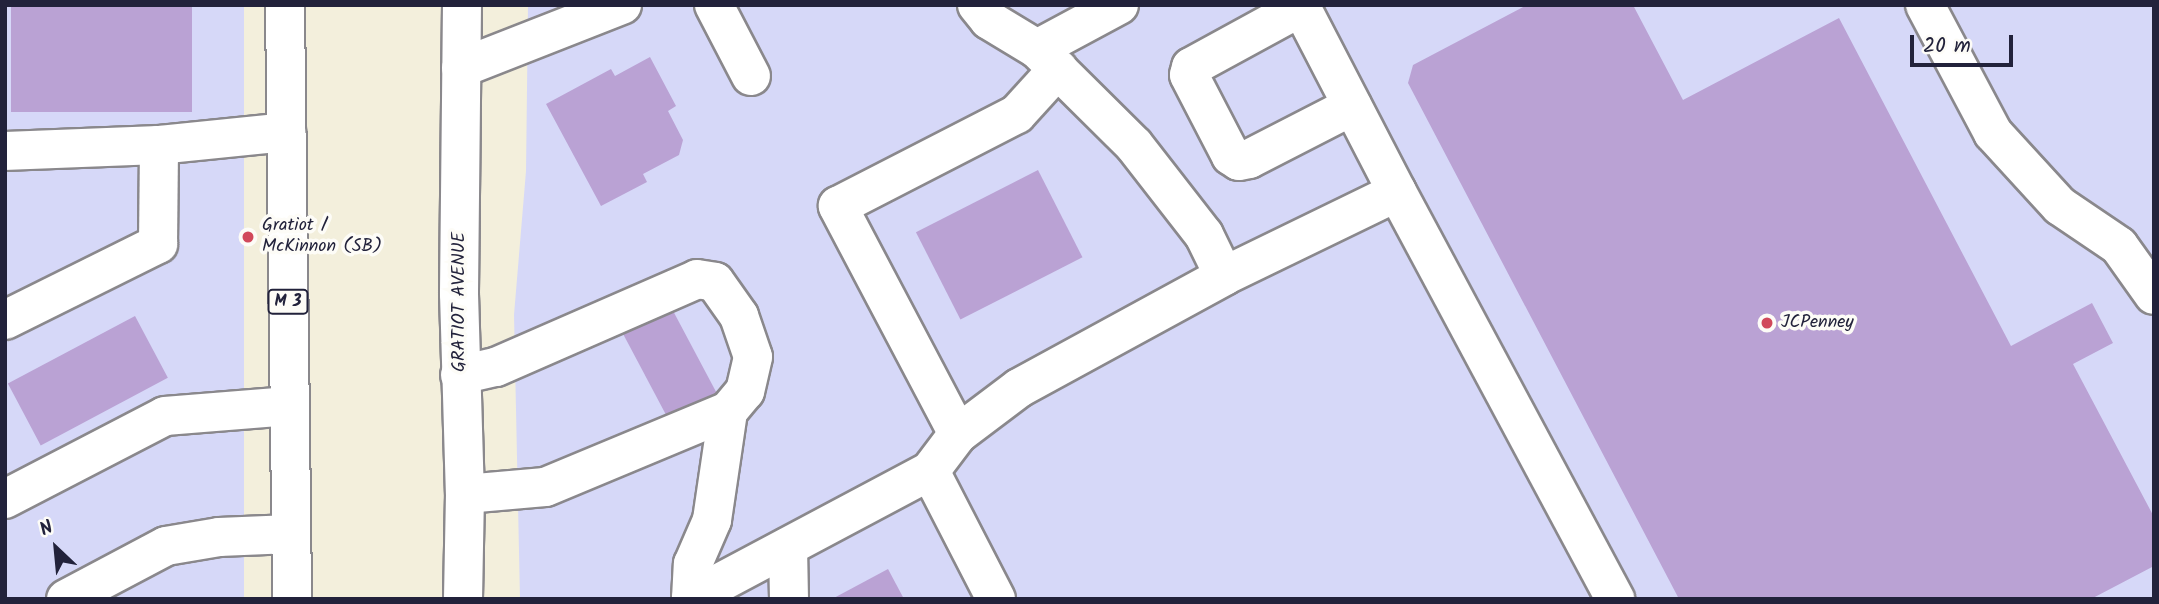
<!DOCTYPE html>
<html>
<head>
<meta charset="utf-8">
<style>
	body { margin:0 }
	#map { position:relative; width:2159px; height:604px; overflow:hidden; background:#f3efdc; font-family:Kalam,sans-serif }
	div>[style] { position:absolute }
	.built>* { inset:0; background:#d6d8f8; transform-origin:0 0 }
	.building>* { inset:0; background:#baa2d4; transform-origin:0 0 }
	.roads { filter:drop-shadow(2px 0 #8a888c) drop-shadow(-2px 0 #8a888c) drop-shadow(0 2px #8a888c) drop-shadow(0 -2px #8a888c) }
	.minor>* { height:38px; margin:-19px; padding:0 19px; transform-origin:19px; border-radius:19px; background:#fff }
	.major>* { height:38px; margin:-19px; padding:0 19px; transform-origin:19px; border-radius:19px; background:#fff }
	.dots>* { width:19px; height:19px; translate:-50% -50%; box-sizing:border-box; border:4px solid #fdfcf7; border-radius:50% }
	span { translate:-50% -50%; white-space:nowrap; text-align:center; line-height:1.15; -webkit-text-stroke:7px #fdfcf7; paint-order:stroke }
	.shield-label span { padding:2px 5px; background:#fdfcf7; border:2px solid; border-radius:5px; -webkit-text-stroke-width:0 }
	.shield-label { font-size:16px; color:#22223b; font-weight:700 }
	.poi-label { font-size:18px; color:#22223b }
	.left { translate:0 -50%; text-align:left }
	.street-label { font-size:18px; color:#22223b }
	.frame { position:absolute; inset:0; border:7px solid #22223b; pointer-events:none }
	.north { position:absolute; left:21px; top:513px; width:70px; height:70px; -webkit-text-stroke:5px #fdfcf7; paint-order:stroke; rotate:334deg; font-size:19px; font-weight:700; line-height:28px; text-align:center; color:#22223b }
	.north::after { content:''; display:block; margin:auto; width:24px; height:32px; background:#22223b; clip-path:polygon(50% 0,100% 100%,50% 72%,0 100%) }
	.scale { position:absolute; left:1910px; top:35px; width:103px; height:32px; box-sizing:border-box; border:4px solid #22223b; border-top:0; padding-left:9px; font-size:21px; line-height:24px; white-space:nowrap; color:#22223b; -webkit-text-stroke:5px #fdfcf7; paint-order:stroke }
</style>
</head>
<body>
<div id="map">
	<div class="built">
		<i style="left:5px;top:5px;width:239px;height:594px"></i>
		<i style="clip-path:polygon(528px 5px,2154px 5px,2154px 599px,520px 599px,514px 315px,526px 171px)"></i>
	</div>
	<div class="building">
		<i style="left:11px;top:5px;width:181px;height:107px"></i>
		<i style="clip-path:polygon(1527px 5px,1633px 5px,1683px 100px,1839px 18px,2011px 346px,2092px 303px,2113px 343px,2073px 364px,2154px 517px,2154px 566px,2091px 599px,1679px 599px,1408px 83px,1413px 65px)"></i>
		<i style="clip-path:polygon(650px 57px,676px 106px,668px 111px,683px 140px,679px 155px,643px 174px,647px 182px,601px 206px,546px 104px,611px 69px,615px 76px)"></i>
		<i style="left:1038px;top:170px;width:98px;height:137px;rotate:63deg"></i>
		<i style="left:671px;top:307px;width:99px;height:55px;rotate:62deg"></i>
		<i style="left:135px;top:316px;width:70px;height:144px;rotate:62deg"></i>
		<i style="clip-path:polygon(888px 569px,904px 599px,832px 599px)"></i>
	</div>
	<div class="roads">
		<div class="minor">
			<i style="left:714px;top:5px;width:80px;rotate:62.5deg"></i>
			<i style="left:977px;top:5px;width:19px;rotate:51deg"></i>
			<i style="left:989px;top:20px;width:56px;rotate:31.1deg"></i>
			<i style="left:1037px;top:49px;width:93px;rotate:-28.2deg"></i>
			<i style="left:1925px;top:5px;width:145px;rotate:62deg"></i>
			<i style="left:1993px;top:133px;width:99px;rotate:47.5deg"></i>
			<i style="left:2060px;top:206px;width:71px;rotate:34.1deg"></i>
			<i style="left:2119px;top:246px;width:60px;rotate:54.5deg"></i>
			<i style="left:1301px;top:7px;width:125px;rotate:151.4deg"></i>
			<i style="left:1191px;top:67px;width:8px;rotate:104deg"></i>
			<i style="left:1189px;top:75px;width:91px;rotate:62.6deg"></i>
			<i style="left:1231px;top:156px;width:9px;rotate:32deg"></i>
			<i style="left:1239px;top:161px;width:10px;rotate:-11deg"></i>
			<i style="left:1249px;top:159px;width:116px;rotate:-27.2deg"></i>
			<i style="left:461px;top:68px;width:173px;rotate:-21.4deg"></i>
			<i style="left:5px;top:151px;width:154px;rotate:-2.2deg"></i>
			<i style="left:1397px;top:192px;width:462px;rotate:61.8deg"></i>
			<i style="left:1224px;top:276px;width:192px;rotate:-25.9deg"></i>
			<i style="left:1397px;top:192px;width:211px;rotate:-117.4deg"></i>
			<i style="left:5px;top:320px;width:171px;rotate:-26.4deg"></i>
			<i style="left:158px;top:244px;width:99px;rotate:-89.4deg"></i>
			<i style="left:159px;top:145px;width:128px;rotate:-5.8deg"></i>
			<i style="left:460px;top:375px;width:37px;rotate:-13deg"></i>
			<i style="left:496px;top:367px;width:219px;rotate:-23.6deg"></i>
			<i style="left:697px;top:279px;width:18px;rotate:9deg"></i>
			<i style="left:715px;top:282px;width:42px;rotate:54.8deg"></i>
			<i style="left:739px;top:316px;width:43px;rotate:71.1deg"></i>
			<i style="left:753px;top:357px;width:35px;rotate:103deg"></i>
			<i style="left:745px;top:391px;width:26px;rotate:130deg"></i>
			<i style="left:728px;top:411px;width:198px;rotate:157.4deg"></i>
			<i style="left:545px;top:487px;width:80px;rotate:175deg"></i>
			<i style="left:958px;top:434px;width:258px;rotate:-117.8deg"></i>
			<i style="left:838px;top:206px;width:201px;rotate:-27.2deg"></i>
			<i style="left:1017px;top:114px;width:61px;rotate:-47.7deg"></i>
			<i style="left:5px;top:499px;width:180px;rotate:-27.4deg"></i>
			<i style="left:165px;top:416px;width:125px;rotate:-4.6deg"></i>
			<i style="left:788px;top:547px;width:52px;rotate:88.9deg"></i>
			<i style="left:691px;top:598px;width:271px;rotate:-28deg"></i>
			<i style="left:66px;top:599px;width:113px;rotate:-27.9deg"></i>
			<i style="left:166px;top:546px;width:54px;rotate:-9.6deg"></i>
			<i style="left:219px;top:537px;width:72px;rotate:-2.4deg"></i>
			<i style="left:691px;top:599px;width:35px;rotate:-87deg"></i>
			<i style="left:693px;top:564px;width:48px;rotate:-66.6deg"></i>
			<i style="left:712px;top:520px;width:110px;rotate:-81.6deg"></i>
			<i style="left:996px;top:599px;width:144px;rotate:-117.3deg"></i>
			<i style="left:930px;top:471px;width:46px;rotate:-52.9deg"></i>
			<i style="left:958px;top:434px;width:76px;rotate:-37deg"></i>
			<i style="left:1019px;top:388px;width:234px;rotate:-28.6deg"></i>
			<i style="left:1224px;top:276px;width:46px;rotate:-116deg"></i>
			<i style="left:1204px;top:235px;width:114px;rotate:-127.9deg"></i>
			<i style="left:1134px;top:145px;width:136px;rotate:-135.3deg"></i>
		</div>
		<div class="major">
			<i style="left:285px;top:5px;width:594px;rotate:89.32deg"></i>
			<i style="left:462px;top:5px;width:289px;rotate:90.6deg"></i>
			<i style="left:459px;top:294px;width:200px;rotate:88.3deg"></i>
			<i style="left:465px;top:494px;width:105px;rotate:91.1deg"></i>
		</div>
	</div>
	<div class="dots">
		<i style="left:248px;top:237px;background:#d1495b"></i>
		<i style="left:1767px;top:323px;background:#d1495b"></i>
	</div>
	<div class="shield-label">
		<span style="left:288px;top:302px">M 3</span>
	</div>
	<div class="poi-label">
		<span class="left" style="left:262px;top:237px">Gratiot /<br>McKinnon (SB)</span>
		<span class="left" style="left:1781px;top:323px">JCPenney</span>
	</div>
	<div class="street-label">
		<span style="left:460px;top:302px;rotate:-90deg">GRATIOT AVENUE</span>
	</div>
	<div class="frame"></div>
	<div class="north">N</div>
	<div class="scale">20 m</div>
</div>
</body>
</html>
